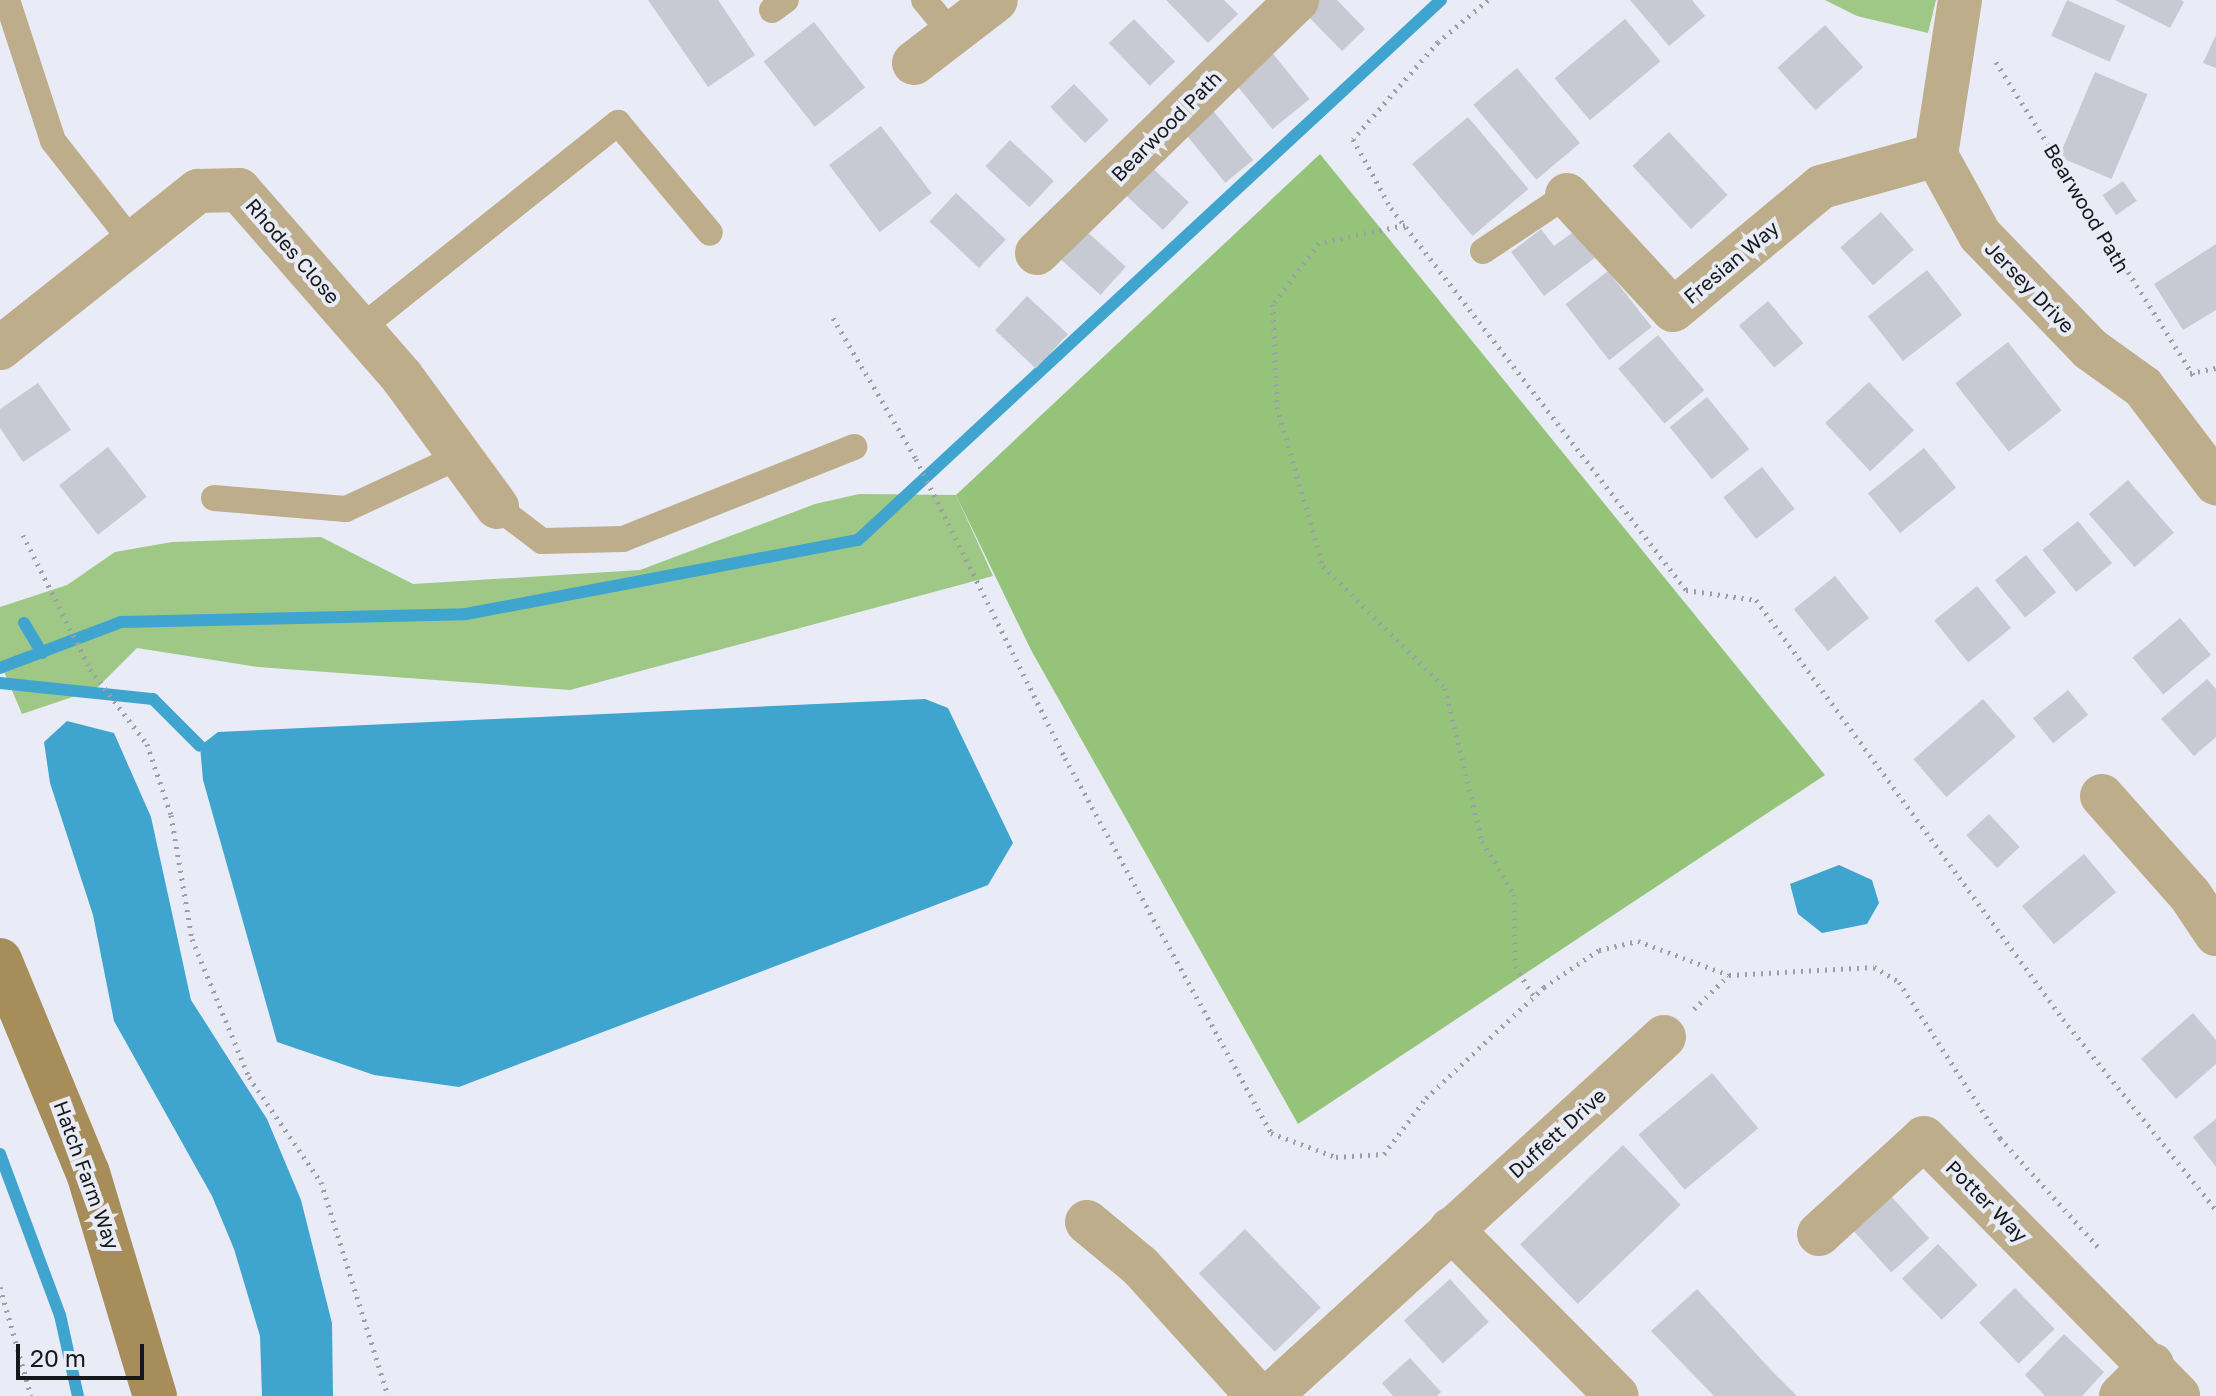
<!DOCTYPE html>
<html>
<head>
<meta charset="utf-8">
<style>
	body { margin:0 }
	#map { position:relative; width:2216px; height:1396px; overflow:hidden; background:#e9ecf6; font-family:"Golos Text",sans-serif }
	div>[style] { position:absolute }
	.green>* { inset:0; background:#9fc886 }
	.forest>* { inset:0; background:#96c37a }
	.water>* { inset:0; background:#3fa5cf }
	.stream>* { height:12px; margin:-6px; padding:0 6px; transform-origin:6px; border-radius:6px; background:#3fa5cf }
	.building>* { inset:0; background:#c7c9d3; transform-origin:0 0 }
	.path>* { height:5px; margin-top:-2.5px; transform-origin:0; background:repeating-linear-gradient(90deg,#9c9fa6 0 2px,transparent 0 8px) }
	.lane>* { height:26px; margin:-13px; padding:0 13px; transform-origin:13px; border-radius:13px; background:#bead8b }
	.street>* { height:44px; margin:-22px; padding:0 22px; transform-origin:22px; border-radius:22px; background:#bead8b }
	.secondary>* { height:44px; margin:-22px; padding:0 22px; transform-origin:22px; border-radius:22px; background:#a78d5a }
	span { translate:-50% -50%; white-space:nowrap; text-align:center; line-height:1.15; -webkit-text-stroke:8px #e9ecf6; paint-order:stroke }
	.street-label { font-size:20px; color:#17181b }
	.scale { position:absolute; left:16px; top:1344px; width:128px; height:36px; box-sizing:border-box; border:4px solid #17181b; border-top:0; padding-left:10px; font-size:24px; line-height:28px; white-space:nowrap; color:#17181b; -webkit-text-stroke:6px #e9ecf6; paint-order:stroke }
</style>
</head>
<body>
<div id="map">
	<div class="green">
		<i style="clip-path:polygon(1825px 0,1936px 0,1928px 33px,1857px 16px)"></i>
		<i style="clip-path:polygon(859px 494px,956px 495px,993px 576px,570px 690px,258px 667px,137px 648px,96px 689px,22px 714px,0 662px,0 607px,67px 585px,115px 552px,172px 542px,321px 537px,413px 584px,640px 570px,815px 504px)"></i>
	</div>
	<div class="forest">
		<i style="clip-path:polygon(1320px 154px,1825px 775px,1298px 1124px,1031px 650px,956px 495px)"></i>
	</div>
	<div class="water">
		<i style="clip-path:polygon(925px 699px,948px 708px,1013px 843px,988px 885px,459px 1087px,374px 1075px,277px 1042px,203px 780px,200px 746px,218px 732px)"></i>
		<i style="clip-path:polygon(67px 721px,114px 733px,151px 817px,191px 1000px,267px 1119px,301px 1200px,332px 1323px,333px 1396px,262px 1396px,260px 1336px,234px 1249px,212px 1196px,114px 1021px,93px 915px,50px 783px,44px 742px)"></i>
		<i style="clip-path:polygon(1839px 865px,1872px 880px,1879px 903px,1867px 924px,1822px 933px,1798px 914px,1790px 884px)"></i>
	</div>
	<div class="stream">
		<i style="left:24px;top:623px;width:35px;rotate:59deg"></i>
		<i style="left:0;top:668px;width:129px;rotate:-20.8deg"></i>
		<i style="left:121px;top:622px;width:345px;rotate:-1.3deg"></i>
		<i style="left:466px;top:614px;width:399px;rotate:-10.7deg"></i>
		<i style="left:858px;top:540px;width:795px;rotate:-42.81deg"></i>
		<i style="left:0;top:683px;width:154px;rotate:6deg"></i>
		<i style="left:153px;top:699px;width:66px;rotate:45deg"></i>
		<i style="left:0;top:1154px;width:172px;rotate:69.6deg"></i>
		<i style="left:60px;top:1315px;width:83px;rotate:77.5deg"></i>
	</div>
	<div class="building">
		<i style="clip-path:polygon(648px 0,718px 0,755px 55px,708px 87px)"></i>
		<i style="clip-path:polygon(1166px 0,1224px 0,1238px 14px,1208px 43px)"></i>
		<i style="clip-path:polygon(1310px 0,1337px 0,1365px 29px,1342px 51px,1301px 9px)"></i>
		<i style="clip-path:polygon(1630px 0,1692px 0,1705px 16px,1669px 46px)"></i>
		<i style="left:2067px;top:0;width:64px;height:39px;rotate:24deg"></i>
		<i style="clip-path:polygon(2115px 0,2181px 0,2184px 2px,2170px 28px)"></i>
		<i style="left:1134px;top:19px;width:59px;height:35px;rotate:46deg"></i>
		<i style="left:1625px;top:19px;width:55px;height:92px;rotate:50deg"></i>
		<i style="left:814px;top:22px;width:83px;height:64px;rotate:52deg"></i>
		<i style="left:1825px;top:25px;width:57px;height:64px;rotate:48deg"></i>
		<i style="clip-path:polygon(2216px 35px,2216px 68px,2203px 63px)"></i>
		<i style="left:1270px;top:50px;width:63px;height:48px;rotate:51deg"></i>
		<i style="left:1517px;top:68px;width:98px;height:57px;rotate:50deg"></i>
		<i style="left:2095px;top:72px;width:57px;height:92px;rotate:23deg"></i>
		<i style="left:1074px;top:84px;width:50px;height:33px;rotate:46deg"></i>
		<i style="left:1211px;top:108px;width:67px;height:36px;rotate:51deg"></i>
		<i style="left:1468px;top:117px;width:94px;height:73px;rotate:50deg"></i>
		<i style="left:881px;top:126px;width:84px;height:65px;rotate:53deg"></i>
		<i style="left:1669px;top:132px;width:86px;height:50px;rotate:47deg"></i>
		<i style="left:1010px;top:140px;width:60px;height:36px;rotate:43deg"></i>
		<i style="left:1148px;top:164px;width:56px;height:38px;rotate:43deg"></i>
		<i style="left:2123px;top:181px;width:24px;height:25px;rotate:55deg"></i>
		<i style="left:956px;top:193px;width:68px;height:39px;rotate:43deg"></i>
		<i style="left:1881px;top:212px;width:50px;height:54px;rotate:49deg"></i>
		<i style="clip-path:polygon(1541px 229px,1554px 246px,1576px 230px,1596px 257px,1544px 296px,1511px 252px)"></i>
		<i style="left:1085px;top:230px;width:55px;height:38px;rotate:42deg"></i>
		<i style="clip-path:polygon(2216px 244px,2216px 310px,2183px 330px,2154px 284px)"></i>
		<i style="left:1927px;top:270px;width:57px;height:75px;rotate:52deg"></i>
		<i style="left:1608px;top:271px;width:71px;height:54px;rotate:52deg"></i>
		<i style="left:1027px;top:296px;width:56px;height:47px;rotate:43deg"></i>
		<i style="left:1768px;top:301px;width:55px;height:38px;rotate:50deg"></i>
		<i style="left:1658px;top:335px;width:72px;height:52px;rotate:50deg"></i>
		<i style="left:2008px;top:342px;width:87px;height:67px;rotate:52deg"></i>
		<i style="left:1869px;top:382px;width:66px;height:60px;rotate:47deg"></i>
		<i style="clip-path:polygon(38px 383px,71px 430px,23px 462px,0 428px,0 409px)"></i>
		<i style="left:1707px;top:397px;width:67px;height:48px;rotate:51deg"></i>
		<i style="left:108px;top:447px;width:63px;height:62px;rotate:52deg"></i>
		<i style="left:1924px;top:448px;width:51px;height:72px;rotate:51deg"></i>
		<i style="left:1762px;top:467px;width:53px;height:49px;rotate:52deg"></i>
		<i style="left:2128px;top:480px;width:70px;height:52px;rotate:49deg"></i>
		<i style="left:2078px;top:521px;width:54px;height:46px;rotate:51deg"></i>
		<i style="left:2026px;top:555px;width:48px;height:40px;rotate:51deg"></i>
		<i style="left:1835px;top:576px;width:54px;height:53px;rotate:51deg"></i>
		<i style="left:1977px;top:586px;width:54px;height:55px;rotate:51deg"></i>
		<i style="left:2180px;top:618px;width:48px;height:62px;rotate:50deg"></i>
		<i style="clip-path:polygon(2207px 679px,2216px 689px,2216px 737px,2194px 756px,2161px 719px)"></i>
		<i style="left:2068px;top:690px;width:32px;height:45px;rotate:51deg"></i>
		<i style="left:1983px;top:699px;width:50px;height:92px;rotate:49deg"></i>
		<i style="left:1989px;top:814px;width:45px;height:31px;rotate:47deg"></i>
		<i style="left:2084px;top:854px;width:50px;height:81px;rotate:50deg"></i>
		<i style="clip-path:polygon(2193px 1013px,2216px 1040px,2216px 1064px,2176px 1099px,2141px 1059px)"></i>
		<i style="left:1712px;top:1073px;width:72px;height:96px;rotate:50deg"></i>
		<i style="clip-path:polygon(2216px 1119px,2216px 1167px,2193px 1137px)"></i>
		<i style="left:1623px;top:1145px;width:83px;height:143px;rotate:46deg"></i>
		<i style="left:1891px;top:1196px;width:57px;height:51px;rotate:48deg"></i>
		<i style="left:1245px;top:1229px;width:109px;height:64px;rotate:46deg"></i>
		<i style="left:1938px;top:1244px;width:57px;height:50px;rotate:46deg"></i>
		<i style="left:1450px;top:1279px;width:58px;height:62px;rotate:48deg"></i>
		<i style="left:2015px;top:1288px;width:57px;height:50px;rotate:46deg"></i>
		<i style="clip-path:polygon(1697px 1289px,1771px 1370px,1797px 1396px,1714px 1396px,1651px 1331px)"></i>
		<i style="clip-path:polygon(2064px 1334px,2104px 1372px,2082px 1396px,2045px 1396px,2025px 1375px)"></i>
		<i style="clip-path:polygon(1410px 1358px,1441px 1392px,1437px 1396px,1393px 1396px,1382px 1383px)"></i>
	</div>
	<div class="path">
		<i style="left:1488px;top:0;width:65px;rotate:140deg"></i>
		<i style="left:1438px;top:42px;width:129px;rotate:131.2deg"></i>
		<i style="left:1353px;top:139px;width:79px;rotate:61.2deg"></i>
		<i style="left:1391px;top:208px;width:483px;rotate:52.3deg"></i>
		<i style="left:1686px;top:590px;width:71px;rotate:8.1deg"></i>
		<i style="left:1756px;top:600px;width:519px;rotate:53.77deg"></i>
		<i style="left:2063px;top:1019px;width:245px;rotate:51.3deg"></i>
		<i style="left:1996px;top:62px;width:373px;rotate:57.8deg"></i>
		<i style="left:1405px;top:225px;width:88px;rotate:168.2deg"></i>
		<i style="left:1319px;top:243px;width:76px;rotate:127deg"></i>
		<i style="left:1273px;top:304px;width:103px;rotate:87.8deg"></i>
		<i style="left:1277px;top:407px;width:166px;rotate:73.9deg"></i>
		<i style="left:1323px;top:566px;width:173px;rotate:45deg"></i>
		<i style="left:1445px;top:688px;width:157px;rotate:76.4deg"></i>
		<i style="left:1482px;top:841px;width:62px;rotate:58.9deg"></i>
		<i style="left:1514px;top:894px;width:72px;rotate:89.2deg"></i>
		<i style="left:1515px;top:966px;width:36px;rotate:58deg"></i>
		<i style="left:833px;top:318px;width:164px;rotate:59.5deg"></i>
		<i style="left:916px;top:459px;width:334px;rotate:63.5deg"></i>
		<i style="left:1065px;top:758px;width:428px;rotate:61.2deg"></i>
		<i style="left:1271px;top:1133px;width:69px;rotate:20.3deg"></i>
		<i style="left:1336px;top:1157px;width:48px;rotate:-3.6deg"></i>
		<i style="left:1384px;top:1154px;width:70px;rotate:-53.1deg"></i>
		<i style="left:1426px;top:1098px;width:162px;rotate:-43.2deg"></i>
		<i style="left:1544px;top:987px;width:66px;rotate:-33.9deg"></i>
		<i style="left:1599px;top:950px;width:40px;rotate:-13deg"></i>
		<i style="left:1638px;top:941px;width:97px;rotate:20.5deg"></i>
		<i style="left:1729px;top:975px;width:145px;rotate:-3.2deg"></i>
		<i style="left:1874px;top:967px;width:29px;rotate:31deg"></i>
		<i style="left:1899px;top:982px;width:186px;rotate:57.1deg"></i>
		<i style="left:2000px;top:1138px;width:148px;rotate:48deg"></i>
		<i style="left:2190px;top:373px;width:26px;rotate:-11deg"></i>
		<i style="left:23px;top:535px;width:150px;rotate:63.4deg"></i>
		<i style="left:90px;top:669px;width:94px;rotate:52.8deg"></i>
		<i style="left:147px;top:744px;width:75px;rotate:71.3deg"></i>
		<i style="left:171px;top:815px;width:126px;rotate:80.4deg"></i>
		<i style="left:192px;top:939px;width:149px;rotate:67.6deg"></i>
		<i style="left:249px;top:1077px;width:127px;rotate:55.6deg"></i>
		<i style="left:321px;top:1182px;width:224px;rotate:72.6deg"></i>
		<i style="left:1694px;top:1009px;width:49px;rotate:-44.2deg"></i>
		<i style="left:0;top:1287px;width:113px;rotate:74.1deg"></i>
	</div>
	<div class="lane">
		<i style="left:7px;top:0;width:148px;rotate:71.9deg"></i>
		<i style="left:53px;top:141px;width:126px;rotate:51.8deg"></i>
		<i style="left:924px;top:0;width:44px;rotate:50.5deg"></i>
		<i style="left:772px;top:10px;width:17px;rotate:-36deg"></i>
		<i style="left:1483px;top:251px;width:101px;rotate:-33.7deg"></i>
		<i style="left:361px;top:328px;width:329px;rotate:-38.6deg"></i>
		<i style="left:618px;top:123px;width:143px;rotate:50.1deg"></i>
		<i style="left:214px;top:498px;width:132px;rotate:4.8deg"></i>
		<i style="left:346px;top:509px;width:126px;rotate:-24.9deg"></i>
		<i style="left:497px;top:507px;width:56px;rotate:37.1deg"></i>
		<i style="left:542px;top:541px;width:81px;rotate:-1.4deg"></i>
		<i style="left:623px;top:539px;width:249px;rotate:-21.7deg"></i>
	</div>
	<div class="street">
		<i style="left:1960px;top:0;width:157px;rotate:98.8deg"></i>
		<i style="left:1936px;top:155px;width:91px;rotate:61.2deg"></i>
		<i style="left:1980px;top:235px;width:158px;rotate:46deg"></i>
		<i style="left:2090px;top:349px;width:65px;rotate:35.6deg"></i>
		<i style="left:2143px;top:387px;width:121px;rotate:52.8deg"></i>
		<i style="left:914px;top:63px;width:103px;rotate:-37.5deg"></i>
		<i style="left:1567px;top:195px;width:156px;rotate:47.3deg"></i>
		<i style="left:1673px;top:310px;width:192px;rotate:-39.7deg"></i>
		<i style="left:1821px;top:187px;width:119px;rotate:-15.5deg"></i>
		<i style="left:1037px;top:253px;width:363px;rotate:-44.2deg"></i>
		<i style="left:0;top:348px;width:253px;rotate:-38.4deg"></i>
		<i style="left:198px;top:191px;width:41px;rotate:-1.4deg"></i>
		<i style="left:239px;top:190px;width:248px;rotate:48.9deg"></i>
		<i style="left:402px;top:377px;width:161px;rotate:53.8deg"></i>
		<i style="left:2102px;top:796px;width:132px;rotate:48.4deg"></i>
		<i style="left:2190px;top:895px;width:47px;rotate:56.3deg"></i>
		<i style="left:1087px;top:1222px;width:69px;rotate:39.7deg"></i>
		<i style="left:1140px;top:1266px;width:176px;rotate:47.8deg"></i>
		<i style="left:1451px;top:1229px;width:235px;rotate:45.2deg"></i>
		<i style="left:1819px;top:1234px;width:142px;rotate:-42.4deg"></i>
		<i style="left:1924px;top:1138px;width:362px;rotate:45.4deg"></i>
		<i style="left:1270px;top:1396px;width:533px;rotate:-42.34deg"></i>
		<i style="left:2121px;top:1396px;width:44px;rotate:-45deg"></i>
	</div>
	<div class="secondary">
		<i style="left:0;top:960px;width:230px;rotate:67.6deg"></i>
		<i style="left:88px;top:1173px;width:233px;rotate:73.3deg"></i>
	</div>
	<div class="street-label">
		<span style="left:1166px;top:126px;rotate:-45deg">Bearwood Path</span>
		<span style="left:2087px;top:208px;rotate:59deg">Bearwood Path</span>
		<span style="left:293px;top:251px;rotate:49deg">Rhodes Close</span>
		<span style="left:1731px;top:262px;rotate:-40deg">Fresian Way</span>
		<span style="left:2030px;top:287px;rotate:46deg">Jersey Drive</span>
		<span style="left:1557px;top:1133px;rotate:-42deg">Duffett Drive</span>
		<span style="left:87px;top:1175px;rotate:70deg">Hatch Farm Way</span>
		<span style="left:1987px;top:1201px;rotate:45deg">Potter Way</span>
	</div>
	<div class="scale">20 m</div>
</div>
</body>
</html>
